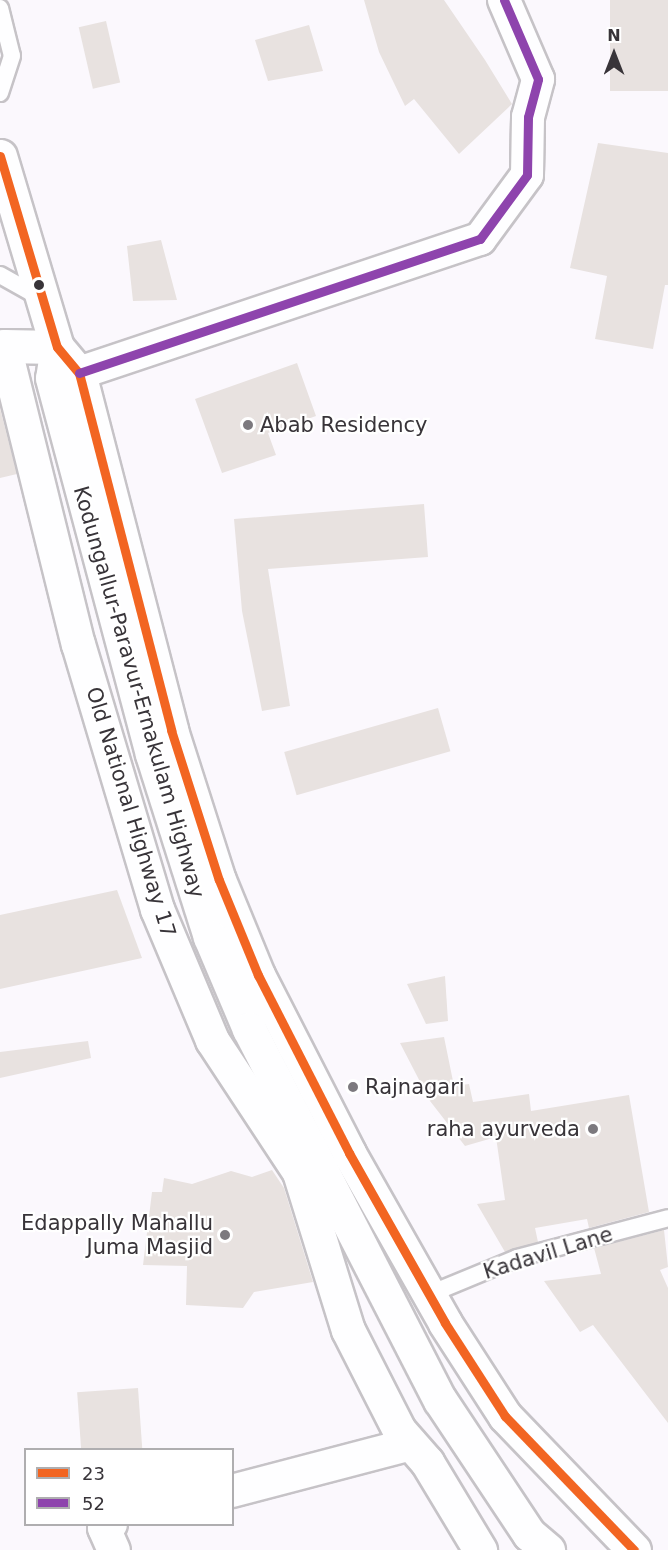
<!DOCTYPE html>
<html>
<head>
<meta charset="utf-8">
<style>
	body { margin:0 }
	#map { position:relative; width:668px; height:1550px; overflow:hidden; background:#fbf8fd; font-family:"DejaVu Sans",sans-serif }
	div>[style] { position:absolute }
	.building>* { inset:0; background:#e8e2e0; transform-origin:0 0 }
	.roads { filter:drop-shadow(2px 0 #c6c3c7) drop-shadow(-2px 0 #c6c3c7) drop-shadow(0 2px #c6c3c7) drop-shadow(0 -2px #c6c3c7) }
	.service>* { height:16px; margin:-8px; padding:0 8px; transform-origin:8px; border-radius:8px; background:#fefeff }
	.minor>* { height:32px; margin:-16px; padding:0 16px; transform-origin:16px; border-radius:16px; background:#fefeff }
	.primary>* { height:33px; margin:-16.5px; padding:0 16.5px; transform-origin:16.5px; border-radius:16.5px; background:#fefeff }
	.trunk>* { height:33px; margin:-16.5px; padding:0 16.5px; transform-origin:16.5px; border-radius:16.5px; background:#fefeff }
	.bus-1>* { height:9px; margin:-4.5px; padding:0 4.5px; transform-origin:4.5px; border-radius:4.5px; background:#f26522 }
	.bus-2>* { height:9px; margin:-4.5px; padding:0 4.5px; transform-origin:4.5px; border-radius:4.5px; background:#8e44ad }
	.dots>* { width:16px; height:16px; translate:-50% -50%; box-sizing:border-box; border:3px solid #fff; border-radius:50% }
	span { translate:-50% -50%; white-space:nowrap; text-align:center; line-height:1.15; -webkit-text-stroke:4.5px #fff; paint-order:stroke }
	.poi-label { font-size:21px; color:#383439 }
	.left { translate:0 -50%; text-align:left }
	.right { translate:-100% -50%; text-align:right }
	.street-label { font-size:21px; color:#383439 }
	.legend { position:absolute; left:24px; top:1448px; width:210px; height:78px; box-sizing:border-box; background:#fff; border:2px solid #afaeb0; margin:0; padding:8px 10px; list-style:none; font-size:18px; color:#383439 }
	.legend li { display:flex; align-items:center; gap:12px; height:30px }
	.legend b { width:30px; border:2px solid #afaeb0 }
	.north { position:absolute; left:584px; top:24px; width:60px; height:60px; -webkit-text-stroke:4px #fff; paint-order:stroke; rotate:0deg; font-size:16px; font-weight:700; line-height:24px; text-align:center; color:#383439 }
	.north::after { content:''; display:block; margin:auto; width:21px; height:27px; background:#383439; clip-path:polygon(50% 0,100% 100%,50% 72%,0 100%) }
</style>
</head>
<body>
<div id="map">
	<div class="building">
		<i style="clip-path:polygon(364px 0,444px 0,485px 60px,512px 104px,459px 154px,414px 99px,405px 106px,379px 52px)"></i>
		<i style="left:610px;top:0;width:58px;height:91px"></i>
		<i style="left:106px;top:21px;width:63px;height:28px;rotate:77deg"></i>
		<i style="clip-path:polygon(309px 25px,323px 71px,268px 81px,255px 40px)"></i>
		<i style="clip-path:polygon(598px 143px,668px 153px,668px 285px,665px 285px,653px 349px,595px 339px,607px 276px,570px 268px)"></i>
		<i style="clip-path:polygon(161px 240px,177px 300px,133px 301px,127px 246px)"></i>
		<i style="clip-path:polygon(297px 363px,316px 416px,268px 433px,276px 455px,222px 473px,195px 399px)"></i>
		<i style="clip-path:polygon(0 408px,17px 474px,0 478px)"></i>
		<i style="clip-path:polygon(424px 504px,428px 557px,268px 569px,290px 706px,262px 711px,242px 611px,234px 519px)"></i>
		<i style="left:438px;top:708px;width:45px;height:160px;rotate:74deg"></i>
		<i style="clip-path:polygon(117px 890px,142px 958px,0 989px,0 915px)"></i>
		<i style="clip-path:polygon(445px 976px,448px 1021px,426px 1024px,407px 984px)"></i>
		<i style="clip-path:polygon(444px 1037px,454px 1086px,469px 1084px,473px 1102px,529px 1094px,531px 1111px,629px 1095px,649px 1212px,589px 1228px,587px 1219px,535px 1228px,538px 1242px,505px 1252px,477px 1204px,505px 1200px,496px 1137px,465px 1146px,430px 1101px,400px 1043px)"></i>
		<i style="clip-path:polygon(88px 1041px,91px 1058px,0 1078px,0 1052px)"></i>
		<i style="clip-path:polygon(272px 1170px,284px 1188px,313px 1282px,254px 1292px,243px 1308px,186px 1305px,187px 1266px,143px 1265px,152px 1192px,162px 1192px,164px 1178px,192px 1184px,231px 1171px,252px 1177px)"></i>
		<i style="clip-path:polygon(664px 1230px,668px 1267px,660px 1270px,668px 1288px,668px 1423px,593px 1325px,580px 1332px,544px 1281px,601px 1274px,594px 1248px)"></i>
		<i style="left:138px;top:1388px;width:61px;height:61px;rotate:86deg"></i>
	</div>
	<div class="roads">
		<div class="service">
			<i style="left:0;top:8px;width:49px;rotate:76deg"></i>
			<i style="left:12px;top:56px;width:39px;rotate:108deg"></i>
			<i style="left:0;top:275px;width:47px;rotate:29.3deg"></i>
			<i style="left:430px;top:1294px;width:94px;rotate:-22.5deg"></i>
			<i style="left:517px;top:1258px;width:156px;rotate:-14.8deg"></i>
		</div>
		<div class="minor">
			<i style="left:79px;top:373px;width:423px;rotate:-18.5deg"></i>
			<i style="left:480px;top:239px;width:79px;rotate:-53.7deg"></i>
			<i style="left:527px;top:175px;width:58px;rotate:-89deg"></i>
			<i style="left:528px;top:117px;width:39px;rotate:-75deg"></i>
			<i style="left:538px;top:79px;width:86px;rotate:-113.3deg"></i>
			<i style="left:232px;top:1491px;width:185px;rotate:-14.7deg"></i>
			<i style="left:111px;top:1524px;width:8px;rotate:150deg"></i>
			<i style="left:104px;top:1528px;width:24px;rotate:66deg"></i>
		</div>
		<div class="primary">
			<i style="left:57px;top:347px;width:53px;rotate:-178.9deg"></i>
			<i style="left:4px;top:346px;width:307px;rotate:76.1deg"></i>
			<i style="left:78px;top:644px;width:277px;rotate:73.4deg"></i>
			<i style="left:157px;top:909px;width:142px;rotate:67.2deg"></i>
			<i style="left:212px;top:1040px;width:158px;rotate:56.6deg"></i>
			<i style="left:299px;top:1172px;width:165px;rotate:72.8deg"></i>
			<i style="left:348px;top:1330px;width:112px;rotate:63deg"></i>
			<i style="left:399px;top:1430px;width:43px;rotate:48.8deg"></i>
			<i style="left:427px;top:1462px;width:103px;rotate:58.9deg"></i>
		</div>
		<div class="trunk">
			<i style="left:0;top:156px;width:199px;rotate:73.4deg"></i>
			<i style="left:57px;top:347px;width:34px;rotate:50deg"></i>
			<i style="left:79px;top:373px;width:369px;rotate:75.5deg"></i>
			<i style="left:171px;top:730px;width:157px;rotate:72.3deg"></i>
			<i style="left:219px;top:880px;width:103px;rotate:67.7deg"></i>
			<i style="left:258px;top:975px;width:200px;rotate:62.9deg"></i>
			<i style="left:349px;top:1153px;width:195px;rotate:60.5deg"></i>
			<i style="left:445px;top:1323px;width:111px;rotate:57.2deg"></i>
			<i style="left:505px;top:1416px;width:186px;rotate:46.1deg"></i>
			<i style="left:57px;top:347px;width:31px;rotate:99deg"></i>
			<i style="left:52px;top:378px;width:389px;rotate:75.1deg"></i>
			<i style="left:152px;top:754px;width:192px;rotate:72.4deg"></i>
			<i style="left:210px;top:937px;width:100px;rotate:67deg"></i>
			<i style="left:249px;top:1029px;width:417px;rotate:62.8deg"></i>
			<i style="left:440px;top:1400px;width:161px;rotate:56.4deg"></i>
			<i style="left:529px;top:1534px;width:25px;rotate:40deg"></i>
		</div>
	</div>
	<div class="bus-1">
		<i style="left:0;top:156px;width:199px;rotate:73.4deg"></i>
		<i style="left:57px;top:347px;width:34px;rotate:50deg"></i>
		<i style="left:79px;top:373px;width:369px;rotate:75.5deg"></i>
		<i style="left:171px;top:730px;width:157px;rotate:72.3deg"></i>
		<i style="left:219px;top:880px;width:103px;rotate:67.7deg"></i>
		<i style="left:258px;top:975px;width:200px;rotate:62.9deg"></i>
		<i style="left:349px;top:1153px;width:195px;rotate:60.5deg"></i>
		<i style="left:445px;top:1323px;width:111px;rotate:57.2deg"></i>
		<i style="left:505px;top:1416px;width:186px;rotate:46.1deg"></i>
	</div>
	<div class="bus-2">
		<i style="left:79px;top:373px;width:423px;rotate:-18.5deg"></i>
		<i style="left:480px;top:239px;width:79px;rotate:-53.7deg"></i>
		<i style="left:527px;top:175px;width:58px;rotate:-89deg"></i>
		<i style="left:528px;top:117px;width:39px;rotate:-75deg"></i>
		<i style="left:538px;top:79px;width:86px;rotate:-113.3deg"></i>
	</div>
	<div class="dots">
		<i style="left:39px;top:285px;background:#383439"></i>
		<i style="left:248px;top:425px;background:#7c797e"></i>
		<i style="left:353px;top:1087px;background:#7c797e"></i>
		<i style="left:593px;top:1129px;background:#7c797e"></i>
		<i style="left:225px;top:1235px;background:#7c797e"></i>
	</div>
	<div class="poi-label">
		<span class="left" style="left:260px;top:425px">Abab Residency</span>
		<span class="left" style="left:365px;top:1087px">Rajnagari</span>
		<span class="right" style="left:580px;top:1129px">raha ayurveda</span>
		<span class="right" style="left:213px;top:1235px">Edappally Mahallu<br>Juma Masjid</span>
	</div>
	<div class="street-label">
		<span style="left:139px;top:692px;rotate:74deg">Kodungallur-Paravur-Ernakulam Highway</span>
		<span style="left:131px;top:812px;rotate:73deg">Old National Highway 17</span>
		<span style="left:548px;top:1253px;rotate:-17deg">Kadavil Lane</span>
	</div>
	<ul class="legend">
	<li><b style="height:8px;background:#f26522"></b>23</li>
	<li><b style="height:8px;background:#8e44ad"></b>52</li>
	</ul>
	<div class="north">N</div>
</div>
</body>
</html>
